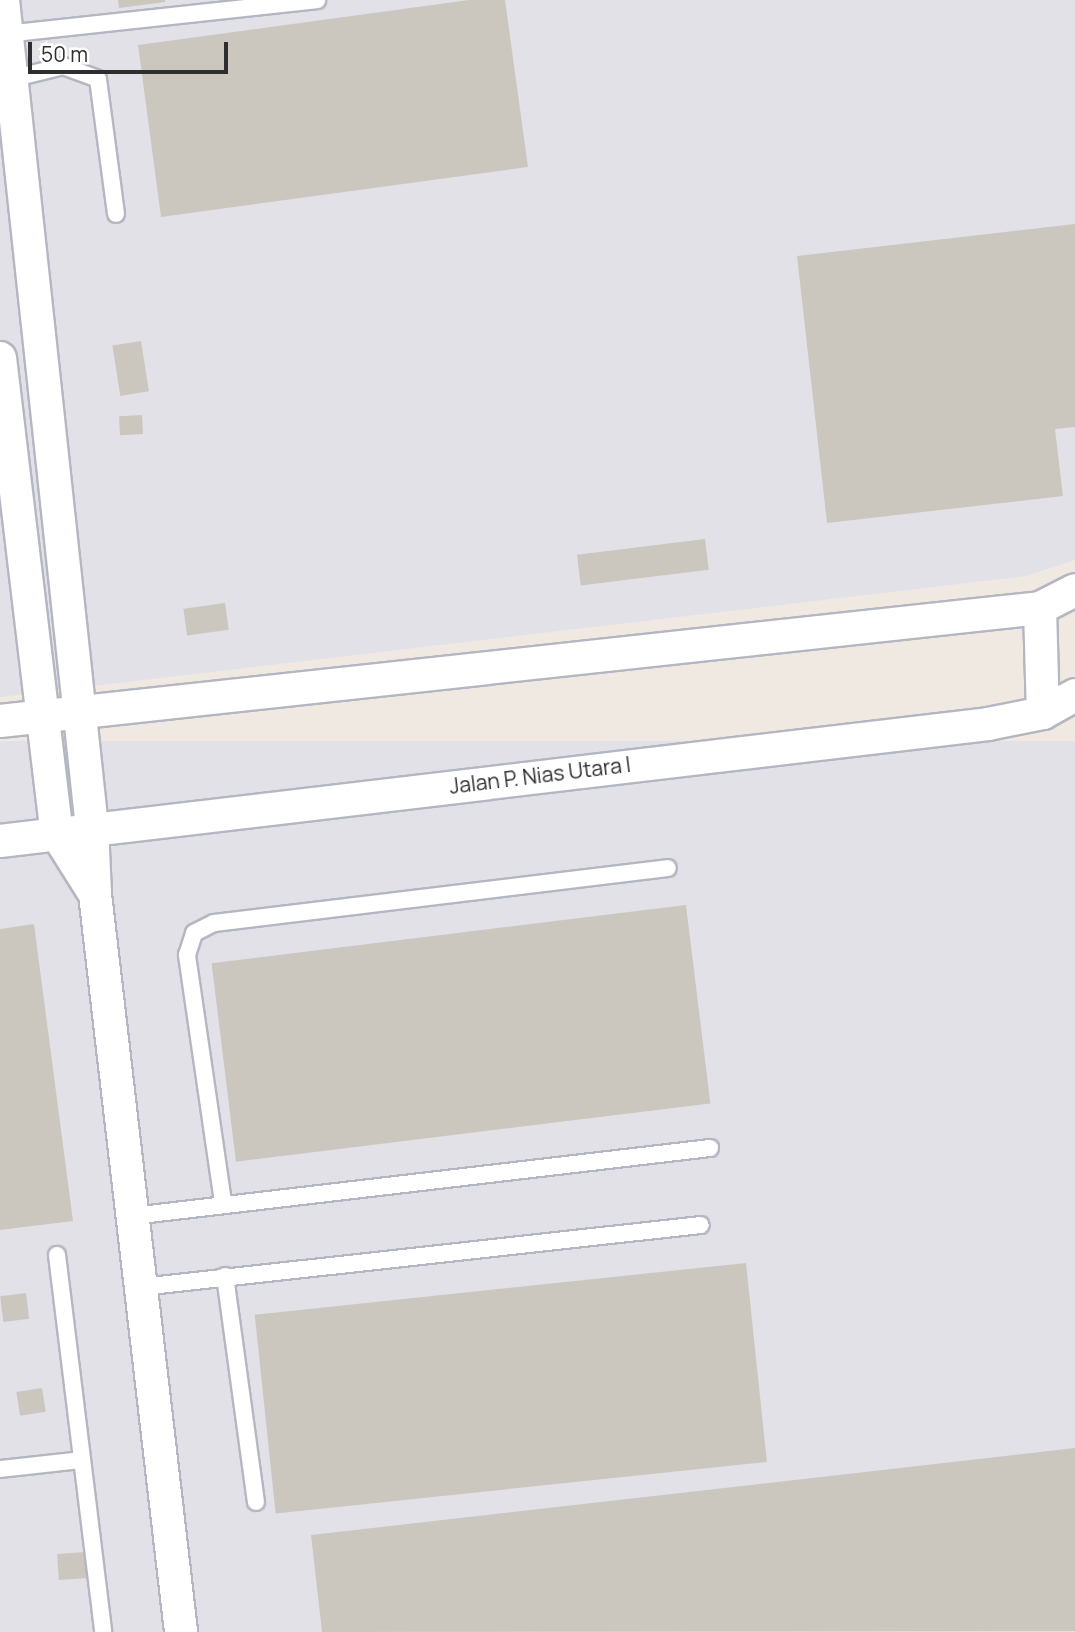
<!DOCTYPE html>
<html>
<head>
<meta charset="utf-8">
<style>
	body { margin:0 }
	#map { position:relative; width:1075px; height:1632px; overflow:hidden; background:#efe9e1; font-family:Manrope,sans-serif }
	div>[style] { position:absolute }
	.industrial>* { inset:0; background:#e3e1e8; transform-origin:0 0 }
	.building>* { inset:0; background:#cbc7bf; transform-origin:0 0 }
	.roads { filter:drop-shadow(2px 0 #b4b7c1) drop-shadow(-2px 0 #b4b7c1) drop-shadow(0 2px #b4b7c1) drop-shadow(0 -2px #b4b7c1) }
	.lane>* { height:16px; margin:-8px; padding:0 8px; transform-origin:8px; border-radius:8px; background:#fff }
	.street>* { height:32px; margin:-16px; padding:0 16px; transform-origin:16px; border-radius:16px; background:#fff }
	span { translate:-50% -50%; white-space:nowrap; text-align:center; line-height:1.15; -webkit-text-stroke:7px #fff; paint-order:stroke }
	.street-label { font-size:21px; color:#2e2e2e }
	.scale { position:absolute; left:28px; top:42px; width:200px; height:32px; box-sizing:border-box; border:4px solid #2e2e2e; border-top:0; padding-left:9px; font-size:21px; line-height:24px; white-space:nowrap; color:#2e2e2e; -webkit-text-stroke:5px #fff; paint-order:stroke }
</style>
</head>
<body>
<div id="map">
	<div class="industrial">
		<i style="clip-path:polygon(0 0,1075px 0,1075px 560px,1026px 576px,0 697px)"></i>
		<i style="left:1075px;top:741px;width:891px;height:1082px;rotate:90deg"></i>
	</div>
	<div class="building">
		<i style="clip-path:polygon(118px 0,165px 0,165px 2px,119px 8px)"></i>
		<i style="clip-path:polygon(469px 0,505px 0,528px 167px,161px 217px,138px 45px)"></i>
		<i style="clip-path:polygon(1075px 224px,1075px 427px,1055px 429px,1063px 496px,827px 523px,797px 256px)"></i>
		<i style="left:141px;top:341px;width:51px;height:29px;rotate:81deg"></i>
		<i style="left:142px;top:415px;width:19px;height:23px;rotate:87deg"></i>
		<i style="left:705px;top:539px;width:31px;height:129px;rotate:83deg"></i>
		<i style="left:225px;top:603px;width:27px;height:42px;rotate:82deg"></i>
		<i style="left:686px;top:905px;width:200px;height:478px;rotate:83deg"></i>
		<i style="clip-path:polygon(34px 924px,73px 1221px,0 1230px,0 929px)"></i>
		<i style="left:746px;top:1263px;width:200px;height:494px;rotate:84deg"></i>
		<i style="left:26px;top:1293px;width:26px;height:26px;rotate:83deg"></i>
		<i style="left:42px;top:1388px;width:24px;height:26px;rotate:81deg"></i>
		<i style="clip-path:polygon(1075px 1448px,1075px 1631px,322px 1632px,311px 1535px)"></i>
		<i style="left:86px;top:1552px;width:26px;height:29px;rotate:86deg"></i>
	</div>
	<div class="roads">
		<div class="lane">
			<i style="left:6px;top:34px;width:313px;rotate:-6.2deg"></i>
			<i style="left:11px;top:79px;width:54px;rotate:-14deg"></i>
			<i style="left:63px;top:66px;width:37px;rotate:20deg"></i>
			<i style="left:98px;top:79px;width:136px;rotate:82.4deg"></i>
			<i style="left:223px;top:1202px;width:250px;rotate:-98.3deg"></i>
			<i style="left:187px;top:955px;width:23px;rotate:-72deg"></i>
			<i style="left:194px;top:933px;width:22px;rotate:-27deg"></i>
			<i style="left:214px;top:923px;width:457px;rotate:-6.9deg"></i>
			<i style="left:132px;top:1216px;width:582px;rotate:-6.71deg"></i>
			<i style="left:57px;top:1255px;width:380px;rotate:83deg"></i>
			<i style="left:225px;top:1276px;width:228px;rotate:82.2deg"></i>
			<i style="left:141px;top:1287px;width:563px;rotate:-6.32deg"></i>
			<i style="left:0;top:1469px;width:82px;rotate:-6.3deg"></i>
		</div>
		<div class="street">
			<i style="left:3px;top:0;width:832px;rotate:83.86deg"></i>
			<i style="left:92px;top:827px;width:67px;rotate:87.4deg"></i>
			<i style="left:95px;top:894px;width:743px;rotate:83.35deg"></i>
			<i style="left:0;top:358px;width:479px;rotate:83.2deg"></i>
			<i style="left:57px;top:834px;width:70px;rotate:57.9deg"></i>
			<i style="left:1040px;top:608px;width:105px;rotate:88.4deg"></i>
			<i style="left:0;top:721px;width:1046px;rotate:-6.2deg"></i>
			<i style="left:1040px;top:608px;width:39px;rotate:-27deg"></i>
			<i style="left:0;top:841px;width:995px;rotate:-6.75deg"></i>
			<i style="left:988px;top:724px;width:56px;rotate:-11.3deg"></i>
			<i style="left:1043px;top:713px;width:37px;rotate:-29deg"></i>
		</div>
	</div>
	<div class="street-label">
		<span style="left:540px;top:775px;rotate:-7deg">Jalan P. Nias Utara I</span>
	</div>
	<div class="scale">50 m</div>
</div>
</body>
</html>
